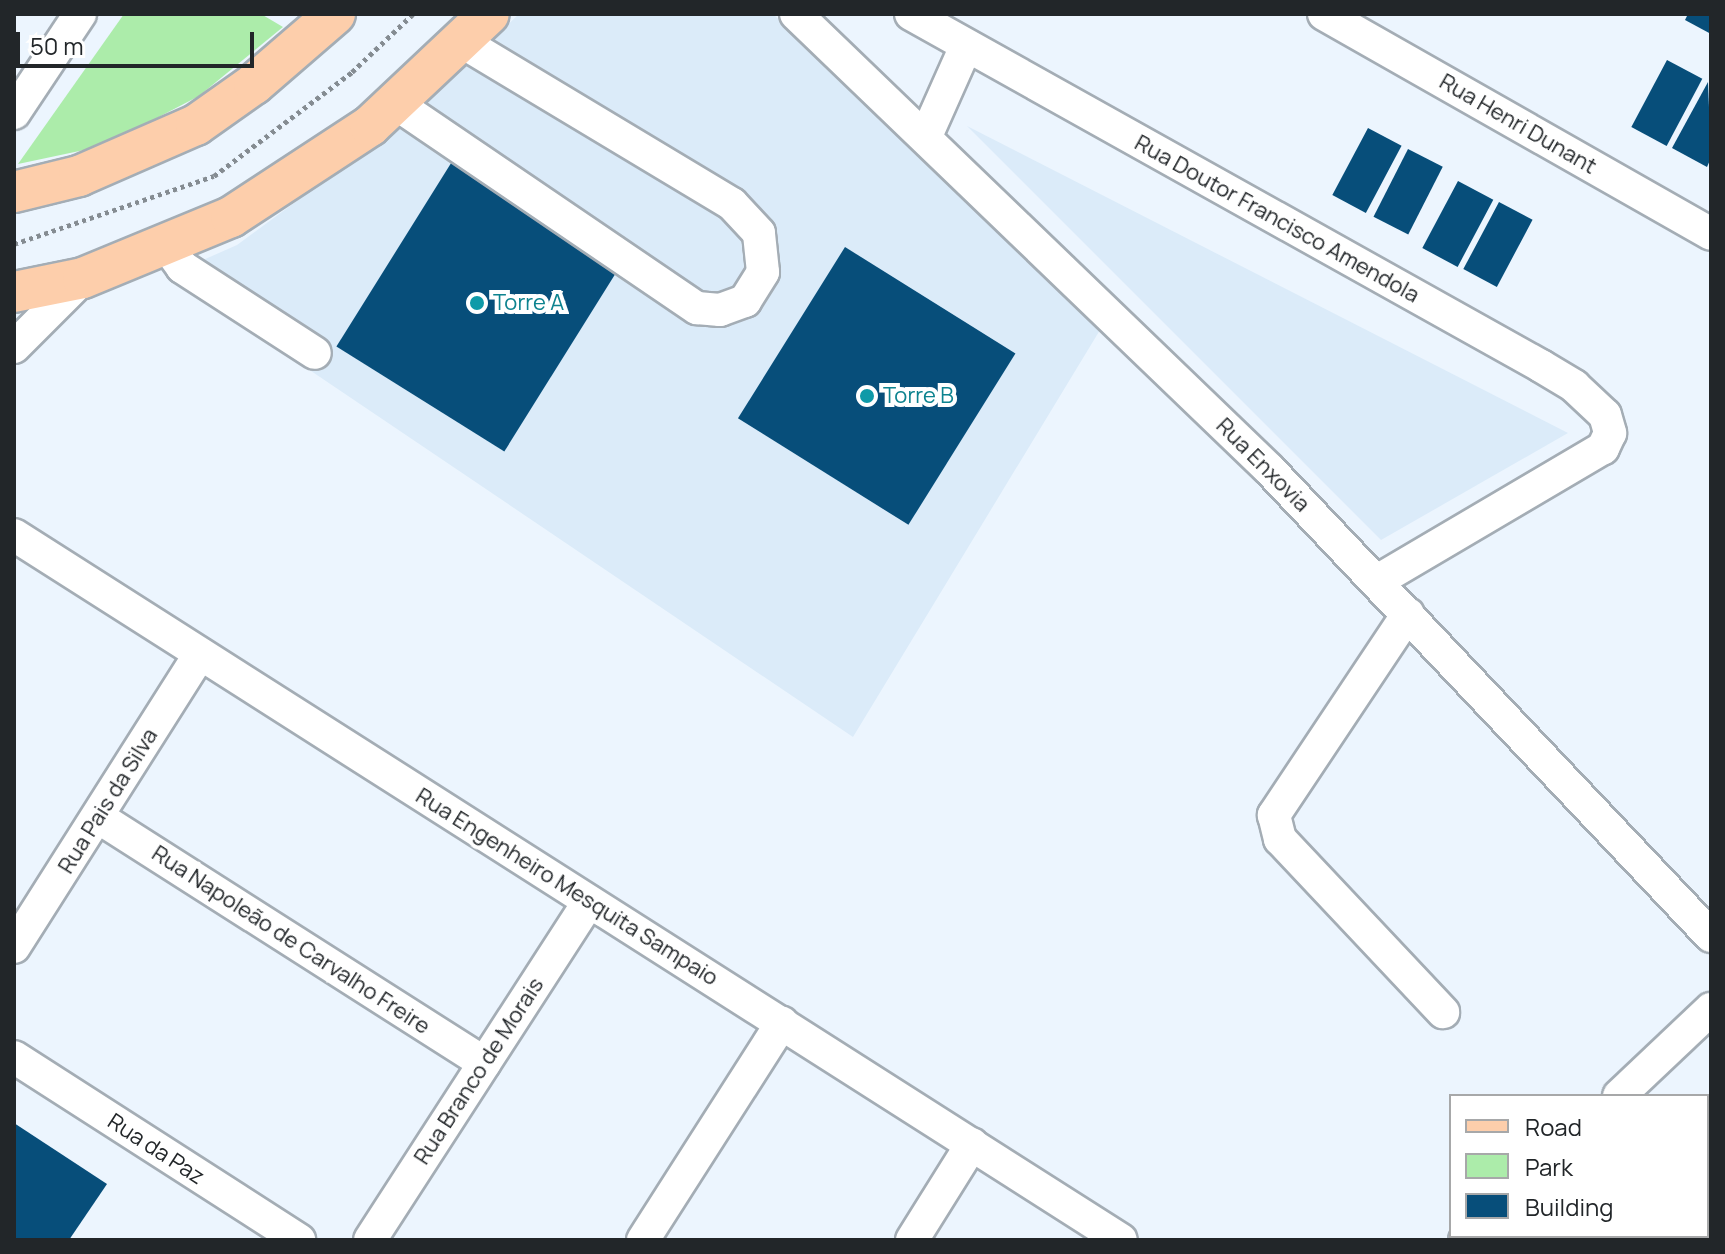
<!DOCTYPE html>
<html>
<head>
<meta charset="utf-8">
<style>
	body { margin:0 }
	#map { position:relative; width:1725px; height:1254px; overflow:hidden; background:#ecf5fe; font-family:Manrope,sans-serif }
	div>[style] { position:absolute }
	.built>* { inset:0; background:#dbebf9 }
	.green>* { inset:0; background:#acecaa }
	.building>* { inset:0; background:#074e7a; transform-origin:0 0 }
	.path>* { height:5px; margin-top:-2.5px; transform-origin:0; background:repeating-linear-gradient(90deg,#858c92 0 4px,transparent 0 8px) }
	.roads { filter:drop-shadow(2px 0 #a4adb5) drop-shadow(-2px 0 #a4adb5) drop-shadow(0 2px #a4adb5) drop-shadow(0 -2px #a4adb5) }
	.minor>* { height:32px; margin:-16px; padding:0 16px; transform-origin:16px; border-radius:16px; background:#fff }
	.major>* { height:40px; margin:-20px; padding:0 20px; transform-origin:20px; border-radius:20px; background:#fdceab }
	.dots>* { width:22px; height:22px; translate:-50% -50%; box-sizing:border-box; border:4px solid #fff; border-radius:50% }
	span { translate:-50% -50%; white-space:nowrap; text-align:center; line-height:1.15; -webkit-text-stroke:8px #fff; paint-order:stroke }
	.street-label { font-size:22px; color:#222629 }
	.culture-label { font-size:22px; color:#0d838f }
	.left { translate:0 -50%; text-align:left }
	.frame { position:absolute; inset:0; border:16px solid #222629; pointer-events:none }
	.legend { position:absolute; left:1449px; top:1094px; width:260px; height:144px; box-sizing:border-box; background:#fff; border:2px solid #a7a8a9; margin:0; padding:10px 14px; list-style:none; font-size:24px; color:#222629 }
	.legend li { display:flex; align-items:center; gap:16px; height:40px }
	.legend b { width:40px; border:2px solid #a7a8a9 }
	.scale { position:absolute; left:16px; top:32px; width:238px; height:36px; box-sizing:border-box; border:4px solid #222629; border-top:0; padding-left:10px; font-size:24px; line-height:28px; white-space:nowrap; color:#222629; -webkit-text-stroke:6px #fff; paint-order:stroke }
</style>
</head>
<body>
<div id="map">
	<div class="built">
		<i style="clip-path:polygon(519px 14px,773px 14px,1100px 330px,853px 737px,169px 275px,237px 245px,415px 114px)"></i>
		<i style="clip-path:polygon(967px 126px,1568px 433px,1381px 540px)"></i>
	</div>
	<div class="green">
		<i style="clip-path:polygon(124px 14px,261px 14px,283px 27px,199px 96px,103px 146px,18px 164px)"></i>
	</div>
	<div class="building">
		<i style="clip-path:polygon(1688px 14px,1711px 14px,1711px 34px,1685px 20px)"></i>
		<i style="left:1667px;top:60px;width:40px;height:76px;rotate:28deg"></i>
		<i style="clip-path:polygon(1708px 82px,1711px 158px,1707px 167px,1672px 148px)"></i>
		<i style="left:1368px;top:128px;width:38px;height:76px;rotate:28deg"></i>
		<i style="left:1408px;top:149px;width:39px;height:76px;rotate:27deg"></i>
		<i style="left:453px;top:160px;width:198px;height:220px;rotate:32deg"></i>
		<i style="left:1458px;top:181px;width:40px;height:76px;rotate:28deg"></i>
		<i style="left:1499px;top:202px;width:38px;height:76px;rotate:28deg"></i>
		<i style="left:845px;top:247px;width:201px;height:202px;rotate:32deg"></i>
		<i style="clip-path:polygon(14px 1123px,107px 1184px,69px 1240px,14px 1240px)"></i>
	</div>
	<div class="path">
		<i style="left:14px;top:244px;width:211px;rotate:-18.8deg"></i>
		<i style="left:214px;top:176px;width:173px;rotate:-37deg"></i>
		<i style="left:352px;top:72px;width:84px;rotate:-43.6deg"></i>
	</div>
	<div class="roads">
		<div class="minor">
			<i style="left:796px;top:14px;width:656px;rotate:43.89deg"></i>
			<i style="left:1269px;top:469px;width:643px;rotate:46.58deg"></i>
			<i style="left:911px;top:14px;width:722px;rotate:29.19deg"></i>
			<i style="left:1541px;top:366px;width:39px;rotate:31deg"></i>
			<i style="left:1574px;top:386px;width:42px;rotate:43.1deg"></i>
			<i style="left:1605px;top:415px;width:19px;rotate:74deg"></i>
			<i style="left:1610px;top:433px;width:17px;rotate:115deg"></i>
			<i style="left:1603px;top:448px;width:262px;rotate:149.5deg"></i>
			<i style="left:1324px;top:14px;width:445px;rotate:29.6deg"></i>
			<i style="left:395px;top:103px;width:365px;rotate:34.2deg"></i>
			<i style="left:697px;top:308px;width:23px;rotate:5deg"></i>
			<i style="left:720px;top:310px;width:27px;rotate:-20deg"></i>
			<i style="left:745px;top:301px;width:34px;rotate:-58deg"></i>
			<i style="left:763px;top:272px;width:39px;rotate:-96deg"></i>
			<i style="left:759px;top:233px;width:40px;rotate:-133deg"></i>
			<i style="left:732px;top:204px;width:316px;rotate:-149deg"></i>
			<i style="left:14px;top:113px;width:119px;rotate:-56.3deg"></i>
			<i style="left:926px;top:136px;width:98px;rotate:-66deg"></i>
			<i style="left:167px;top:246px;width:26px;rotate:54deg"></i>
			<i style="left:182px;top:267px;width:158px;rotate:32.9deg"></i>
			<i style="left:14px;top:347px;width:98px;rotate:-45deg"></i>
			<i style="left:14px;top:535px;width:1312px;rotate:32.49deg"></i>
			<i style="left:1408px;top:614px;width:242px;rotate:123.7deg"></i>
			<i style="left:1274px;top:815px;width:25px;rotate:76deg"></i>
			<i style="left:1280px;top:839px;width:238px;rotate:46.7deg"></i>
			<i style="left:98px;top:817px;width:458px;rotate:32.5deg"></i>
			<i style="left:14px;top:947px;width:347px;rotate:-57.6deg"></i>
			<i style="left:14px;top:1057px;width:339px;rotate:32.7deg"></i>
			<i style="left:1619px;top:1096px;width:127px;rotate:-43.4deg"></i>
			<i style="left:1628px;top:1236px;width:5px;rotate:53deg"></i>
			<i style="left:370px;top:1240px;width:403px;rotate:-57.1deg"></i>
			<i style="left:643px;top:1240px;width:258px;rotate:-57.4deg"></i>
			<i style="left:912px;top:1240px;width:113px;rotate:-58deg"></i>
			<i style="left:1465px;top:1240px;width:6px;rotate:-45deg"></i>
		</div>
		<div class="major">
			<i style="left:14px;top:192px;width:67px;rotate:-13.8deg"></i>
			<i style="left:79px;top:176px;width:128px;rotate:-23.6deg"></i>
			<i style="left:196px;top:125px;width:71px;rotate:-35.3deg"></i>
			<i style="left:254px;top:84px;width:107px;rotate:-40.8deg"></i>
			<i style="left:14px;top:292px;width:70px;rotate:-11.5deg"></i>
			<i style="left:83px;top:278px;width:160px;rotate:-22.4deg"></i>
			<i style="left:231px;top:217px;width:166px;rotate:-33.2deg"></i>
			<i style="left:370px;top:126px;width:163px;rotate:-43.3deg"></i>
		</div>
	</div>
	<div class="dots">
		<i style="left:477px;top:303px;background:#0f9aa8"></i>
		<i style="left:867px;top:396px;background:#0f9aa8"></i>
	</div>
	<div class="street-label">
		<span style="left:1518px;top:124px;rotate:30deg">Rua Henri Dunant</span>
		<span style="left:1277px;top:219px;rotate:29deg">Rua Doutor Francisco Amendola</span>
		<span style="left:1263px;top:465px;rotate:45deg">Rua Enxovia</span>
		<span style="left:108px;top:801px;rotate:-58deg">Rua Pais da Silva</span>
		<span style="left:567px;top:887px;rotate:32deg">Rua Engenheiro Mesquita Sampaio</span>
		<span style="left:291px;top:940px;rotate:33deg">Rua Napoleão de Carvalho Freire</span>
		<span style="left:479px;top:1071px;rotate:-57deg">Rua Branco de Morais</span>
		<span style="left:156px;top:1149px;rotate:33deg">Rua da Paz</span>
	</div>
	<div class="culture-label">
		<span class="left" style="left:493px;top:303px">Torre A</span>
		<span class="left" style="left:883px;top:396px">Torre B</span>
	</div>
	<div class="frame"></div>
	<ul class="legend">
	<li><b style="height:10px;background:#fdceab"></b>Road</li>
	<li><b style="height:22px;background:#acecaa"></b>Park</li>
	<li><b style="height:22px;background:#074e7a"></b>Building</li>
	</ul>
	<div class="scale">50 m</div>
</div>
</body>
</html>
